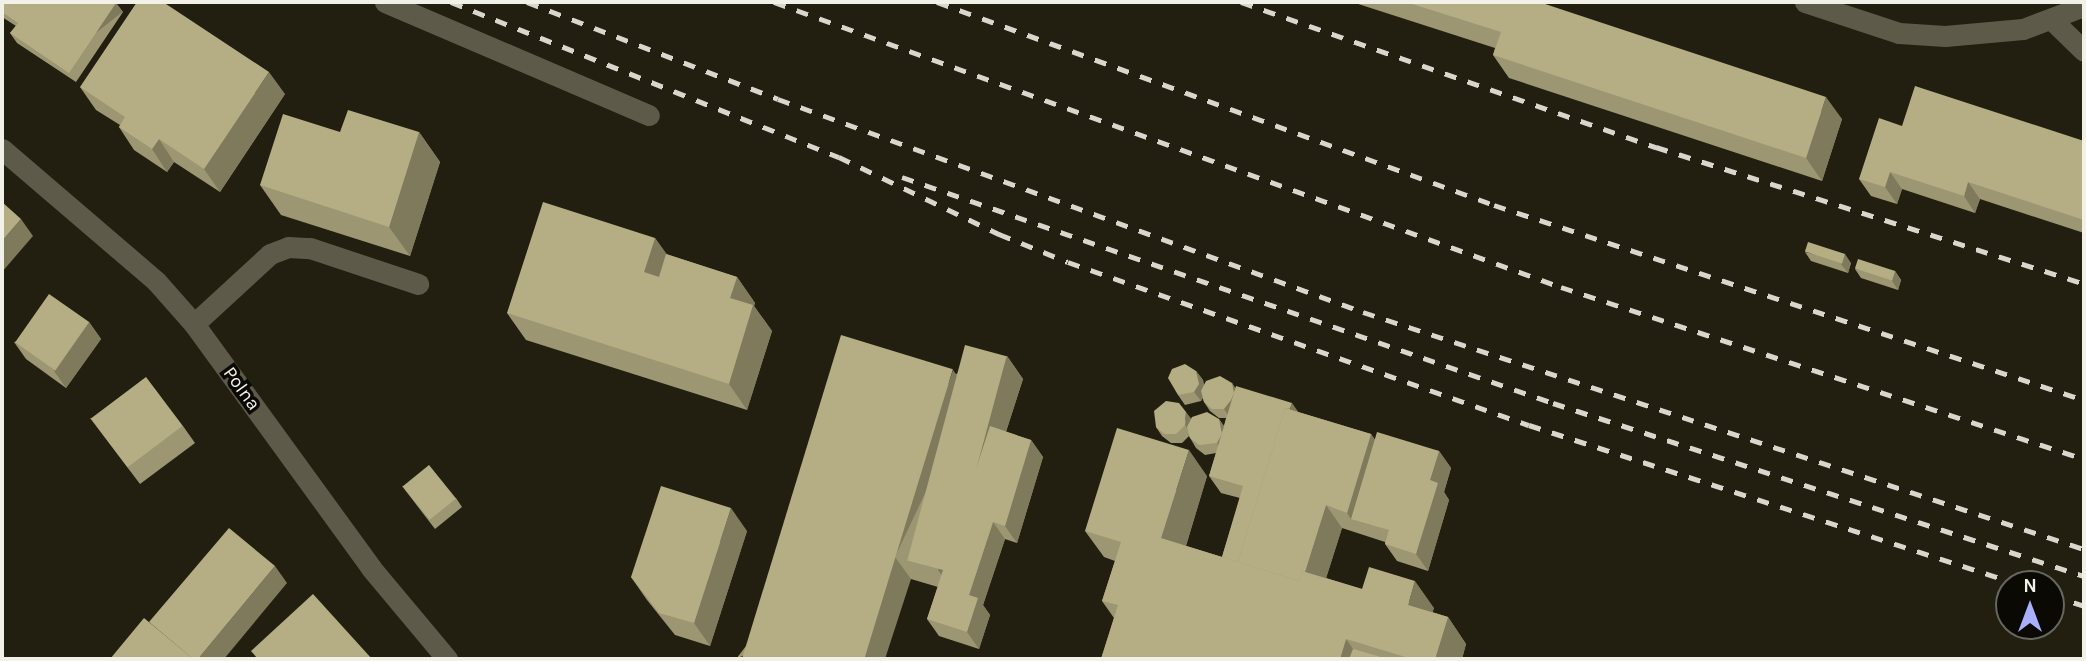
<!DOCTYPE html>
<html>
<head>
<meta charset="utf-8">
<style>
	body { margin:0 }
	#map { position:relative; width:2086px; height:661px; overflow:hidden; background:#221f10; font-family:Karla,sans-serif }
	div>[style] { position:absolute }
	.minor>* { height:21px; margin:-10.5px; padding:0 10.5px; transform-origin:10.5px; border-radius:10.5px; background:#5d5a49 }
	.rail>* { height:5px; margin-top:-2.5px; transform-origin:0; background:repeating-linear-gradient(90deg,#d9d7cd 0 12px,transparent 0 24px) }
	.wall>* { inset:0; background:#9c9672 }
	.shaded-wall>* { inset:0; background:#7f7a5c; transform-origin:0 0 }
	.building>* { inset:0; background:#b5ae84; transform-origin:0 0 }
	span { translate:-50% -50%; white-space:nowrap; text-align:center; line-height:1.15; -webkit-text-stroke:7px #0a0904; paint-order:stroke }
	.street-label { font-size:19px; color:#f2f1e7 }
	.frame { position:absolute; inset:0; border:4px solid #f2f1e7; pointer-events:none }
	.north { position:absolute; left:1995px; top:570px; width:70px; height:70px; box-sizing:border-box; background:#0a0904; border:2px solid #67665f; border-radius:50%; rotate:0deg; font-size:19px; font-weight:700; line-height:28px; text-align:center; color:#f2f1e7 }
	.north::after { content:''; display:block; margin:auto; width:24px; height:32px; background:#a8b0fc; clip-path:polygon(50% 0,100% 100%,50% 72%,0 100%) }
</style>
</head>
<body>
<div id="map">
	<div class="minor">
		<i style="left:385px;top:2px;width:287px;rotate:23.2deg"></i>
		<i style="left:1805px;top:2px;width:99px;rotate:18.3deg"></i>
		<i style="left:1899px;top:33px;width:46px;rotate:3.7deg"></i>
		<i style="left:1945px;top:36px;width:78px;rotate:-5.1deg"></i>
		<i style="left:2023px;top:29px;width:65px;rotate:-20.7deg"></i>
		<i style="left:2053px;top:21px;width:43px;rotate:44.1deg"></i>
		<i style="left:2px;top:149px;width:203px;rotate:40.6deg"></i>
		<i style="left:156px;top:281px;width:57px;rotate:48.5deg"></i>
		<i style="left:194px;top:324px;width:301px;rotate:54deg"></i>
		<i style="left:371px;top:568px;width:119px;rotate:50.1deg"></i>
		<i style="left:194px;top:324px;width:103px;rotate:-42.6deg"></i>
		<i style="left:270px;top:254px;width:19px;rotate:-21deg"></i>
		<i style="left:288px;top:247px;width:22px;rotate:3deg"></i>
		<i style="left:310px;top:248px;width:114px;rotate:18.4deg"></i>
	</div>
	<div class="rail">
		<i style="left:451px;top:2px;width:418px;rotate:21.8deg"></i>
		<i style="left:839px;top:157px;width:178px;rotate:25.7deg"></i>
		<i style="left:999px;top:234px;width:74px;rotate:22.1deg"></i>
		<i style="left:1068px;top:262px;width:489px;rotate:19.5deg"></i>
		<i style="left:1529px;top:425px;width:514px;rotate:18.01deg"></i>
		<i style="left:527px;top:2px;width:269px;rotate:21.1deg"></i>
		<i style="left:778px;top:99px;width:623px;rotate:20.01deg"></i>
		<i style="left:1363px;top:312px;width:759px;rotate:18.2deg"></i>
		<i style="left:774px;top:2px;width:837px;rotate:19.91deg"></i>
		<i style="left:1561px;top:287px;width:551px;rotate:18.2deg"></i>
		<i style="left:937px;top:2px;width:593px;rotate:20.02deg"></i>
		<i style="left:1494px;top:205px;width:621px;rotate:18.29deg"></i>
		<i style="left:1241px;top:2px;width:440px;rotate:19.3deg"></i>
		<i style="left:1656px;top:147px;width:449px;rotate:17.7deg"></i>
		<i style="left:902px;top:177px;width:689px;rotate:19.14deg"></i>
		<i style="left:1553px;top:403px;width:558px;rotate:18.05deg"></i>
		<i style="left:2051px;top:595px;width:35px;rotate:18deg"></i>
	</div>
	<div class="wall">
		<i style="clip-path:polygon(2px 2px,116px 3px,123px 12px,76px 82px,17px 43px,10px 33px,16px 26px,2px 17px)"></i>
		<i style="clip-path:polygon(1352px 2px,1539px 2px,1842px 119px,1822px 181px,1509px 78px,1493px 55px,1495px 48px)"></i>
		<i style="clip-path:polygon(80px 87px,285px 94px,220px 192px,174px 162px,167px 172px,134px 150px,119px 127px,120px 125px,96px 110px)"></i>
		<i style="clip-path:polygon(1902px 126px,2084px 141px,2084px 233px,1980px 199px,1975px 213px,1902px 189px,1897px 204px,1871px 196px,1859px 179px)"></i>
		<i style="clip-path:polygon(340px 132px,419px 132px,440px 162px,410px 256px,281px 215px,260px 185px)"></i>
		<i style="clip-path:polygon(655px 238px,666px 254px,737px 277px,755px 303px,754px 306px,772px 331px,747px 410px,526px 340px,507px 313px)"></i>
		<i style="clip-path:polygon(1805px 252px,1851px 263px,1848px 273px,1811px 261px)"></i>
		<i style="clip-path:polygon(1855px 269px,1895px 271px,1901px 280px,1898px 290px,1861px 278px)"></i>
		<i style="clip-path:polygon(89px 322px,101px 339px,66px 388px,26px 359px,14px 342px)"></i>
		<i style="clip-path:polygon(1007px 356px,1023px 379px,1006px 432px,1031px 440px,1043px 457px,1017px 543px,1005px 539px,983px 605px,990px 615px,979px 649px,939px 636px,927px 619px,938px 587px,911px 579px,736px 659px,956px 374px)"></i>
		<i style="clip-path:polygon(1196px 371px,1203px 380px,1204px 385px,1232px 383px,1235px 388px,1298px 412px,1371px 434px,1375px 440px,1439px 451px,1451px 468px,1444px 492px,1449px 500px,1428px 571px,1397px 561px,1385px 544px,1385px 542px,1342px 528px,1326px 578px,1362px 589px,1434px 608px,1432px 612px,1448px 617px,1466px 644px,1462px 659px,1101px 659px,1114px 618px,1102px 601px,1115px 561px,1104px 557px,1085px 531px,1207px 476px,1186px 546px,1222px 557px,1240px 498px,1221px 493px,1209px 476px,1216px 453px,1205px 455px,1196px 448px,1189px 436px,1182px 443px,1171px 443px,1162px 436px,1156px 427px,1191px 419px,1219px 419px,1224px 426px,1226px 418px,1219px 418px,1210px 411px,1204px 402px,1203px 398px,1201px 401px,1185px 405px,1178px 395px)"></i>
		<i style="clip-path:polygon(90px 418px,183px 426px,195px 443px,140px 484px)"></i>
		<i style="clip-path:polygon(402px 486px,456px 498px,462px 507px,435px 529px)"></i>
		<i style="clip-path:polygon(747px 531px,710px 646px,675px 635px,647px 600px,631px 577px)"></i>
	</div>
	<div class="shaded-wall">
		<i style="left:116px;top:3px;width:11px;height:84px;rotate:52deg"></i>
		<i style="clip-path:polygon(269px 72px,285px 94px,220px 192px,204px 169px)"></i>
		<i style="clip-path:polygon(1826px 97px,1842px 119px,1822px 181px,1806px 158px)"></i>
		<i style="clip-path:polygon(419px 132px,440px 162px,410px 256px,389px 227px)"></i>
		<i style="clip-path:polygon(159px 139px,174px 162px,167px 172px,152px 149px)"></i>
		<i style="clip-path:polygon(1890px 172px,1902px 189px,1897px 204px,1885px 187px)"></i>
		<i style="clip-path:polygon(1968px 182px,1980px 199px,1975px 213px,1964px 196px)"></i>
		<i style="clip-path:polygon(21px 219px,33px 236px,2px 272px,2px 241px)"></i>
		<i style="clip-path:polygon(655px 238px,674px 264px,662px 298px,644px 272px)"></i>
		<i style="clip-path:polygon(1845px 254px,1851px 263px,1848px 273px,1841px 264px)"></i>
		<i style="clip-path:polygon(1895px 271px,1901px 280px,1898px 290px,1892px 281px)"></i>
		<i style="clip-path:polygon(737px 277px,755px 303px,754px 306px,772px 331px,747px 410px,729px 384px,730px 298px)"></i>
		<i style="clip-path:polygon(89px 322px,101px 339px,66px 388px,54px 371px)"></i>
		<i style="clip-path:polygon(1007px 356px,1023px 379px,954px 592px,938px 570px)"></i>
		<i style="clip-path:polygon(953px 370px,971px 396px,895px 557px,911px 579px,885px 659px,858px 659px)"></i>
		<i style="clip-path:polygon(1196px 371px,1203px 380px,1205px 394px,1201px 401px,1194px 392px)"></i>
		<i style="clip-path:polygon(1232px 383px,1238px 392px,1230px 418px,1224px 409px)"></i>
		<i style="clip-path:polygon(1292px 403px,1304px 420px,1243px 565px)"></i>
		<i style="clip-path:polygon(1186px 412px,1193px 421px,1191px 434px,1185px 425px)"></i>
		<i style="clip-path:polygon(1219px 419px,1225px 428px,1223px 452px,1217px 443px)"></i>
		<i style="clip-path:polygon(1371px 434px,1387px 457px,1351px 519px,1347px 513px)"></i>
		<i style="clip-path:polygon(1031px 440px,1043px 457px,1017px 543px,1005px 526px)"></i>
		<i style="clip-path:polygon(1189px 450px,1207px 476px,1180px 565px,1161px 538px)"></i>
		<i style="clip-path:polygon(1439px 451px,1451px 468px,1444px 492px,1449px 500px,1428px 571px,1416px 554px,1430px 480px)"></i>
		<i style="clip-path:polygon(1326px 505px,1342px 528px,1317px 607px,1301px 584px)"></i>
		<i style="clip-path:polygon(731px 508px,747px 531px,710px 646px,694px 623px)"></i>
		<i style="clip-path:polygon(993px 522px,1005px 539px,983px 605px,990px 615px,979px 649px,967px 632px,969px 595px)"></i>
		<i style="clip-path:polygon(275px 566px,287px 583px,224px 659px,198px 659px)"></i>
		<i style="clip-path:polygon(1415px 581px,1434px 608px,1427px 631px,1408px 605px)"></i>
		<i style="clip-path:polygon(1448px 617px,1466px 644px,1462px 659px,1435px 659px)"></i>
		<i style="clip-path:polygon(1346px 639px,1360px 659px,1340px 659px)"></i>
	</div>
	<div class="building">
		<i style="clip-path:polygon(2px 2px,115px 2px,116px 3px,69px 73px,10px 33px,18px 23px,2px 12px)"></i>
		<i style="clip-path:polygon(137px 2px,163px 2px,269px 72px,204px 169px,159px 139px,152px 149px,119px 127px,125px 117px,80px 87px)"></i>
		<i style="clip-path:polygon(1406px 2px,1539px 2px,1826px 97px,1806px 158px,1493px 55px,1501px 32px)"></i>
		<i style="clip-path:polygon(1915px 86px,2084px 141px,2084px 220px,1968px 182px,1964px 196px,1890px 172px,1885px 187px,1859px 179px,1879px 118px,1902px 126px)"></i>
		<i style="clip-path:polygon(348px 110px,419px 132px,389px 227px,260px 185px,283px 114px,340px 132px)"></i>
		<i style="clip-path:polygon(2px 202px,21px 219px,2px 241px)"></i>
		<i style="clip-path:polygon(543px 202px,655px 238px,644px 272px,659px 277px,666px 254px,737px 277px,730px 298px,753px 305px,729px 384px,507px 313px)"></i>
		<i style="left:1808px;top:242px;width:39px;height:10px;rotate:18deg"></i>
		<i style="left:1858px;top:259px;width:39px;height:10px;rotate:18deg"></i>
		<i style="left:49px;top:294px;width:49px;height:59px;rotate:35deg"></i>
		<i style="left:841px;top:335px;width:117px;height:341px;rotate:17deg"></i>
		<i style="left:965px;top:345px;width:43px;height:223px;rotate:15deg"></i>
		<i style="clip-path:polygon(1185px 364px,1196px 371px,1199px 384px,1194px 392px,1178px 395px,1168px 378px,1172px 369px)"></i>
		<i style="clip-path:polygon(1220px 376px,1232px 383px,1234px 393px,1231px 400px,1224px 409px,1212px 409px,1204px 402px,1201px 391px,1206px 381px)"></i>
		<i style="left:146px;top:377px;width:61px;height:69px;rotate:53deg"></i>
		<i style="clip-path:polygon(1236px 386px,1292px 403px,1290px 409px,1285px 408px,1238px 562px,1222px 557px,1243px 486px,1209px 476px)"></i>
		<i style="clip-path:polygon(1166px 401px,1179px 403px,1186px 412px,1185px 425px,1176px 434px,1164px 434px,1156px 427px,1154px 411px)"></i>
		<i style="clip-path:polygon(1285px 408px,1371px 434px,1347px 513px,1326px 505px,1305px 572px,1302px 571px,1299px 581px,1238px 562px)"></i>
		<i style="clip-path:polygon(1207px 412px,1219px 419px,1222px 434px,1217px 443px,1199px 445px,1190px 438px,1187px 427px,1192px 417px)"></i>
		<i style="clip-path:polygon(990px 426px,1031px 440px,1005px 526px,993px 522px,969px 595px,978px 598px,967px 632px,927px 619px)"></i>
		<i style="clip-path:polygon(1117px 428px,1189px 450px,1161px 538px,1299px 581px,1302px 571px,1362px 589px,1369px 567px,1415px 581px,1408px 605px,1448px 617px,1435px 659px,1412px 659px,1346px 639px,1340px 659px,1101px 659px,1118px 605px,1102px 601px,1121px 542px,1085px 531px)"></i>
		<i style="clip-path:polygon(1377px 432px,1439px 451px,1430px 480px,1438px 483px,1416px 554px,1385px 544px,1389px 530px,1351px 519px)"></i>
		<i style="left:429px;top:465px;width:43px;height:34px;rotate:51deg"></i>
		<i style="clip-path:polygon(661px 486px,731px 508px,694px 623px,659px 613px,631px 577px)"></i>
		<i style="clip-path:polygon(229px 528px,275px 566px,198px 659px,193px 659px,149px 622px)"></i>
		<i style="clip-path:polygon(313px 594px,372px 659px,258px 659px,251px 651px)"></i>
		<i style="clip-path:polygon(144px 618px,191px 657px,189px 659px,110px 659px)"></i>
		<i style="clip-path:polygon(1353px 649px,1388px 659px,1349px 659px)"></i>
	</div>
	<div class="street-label">
		<span style="left:241px;top:389px;rotate:54deg">Polna</span>
	</div>
	<div class="frame"></div>
	<div class="north">N</div>
</div>
</body>
</html>
